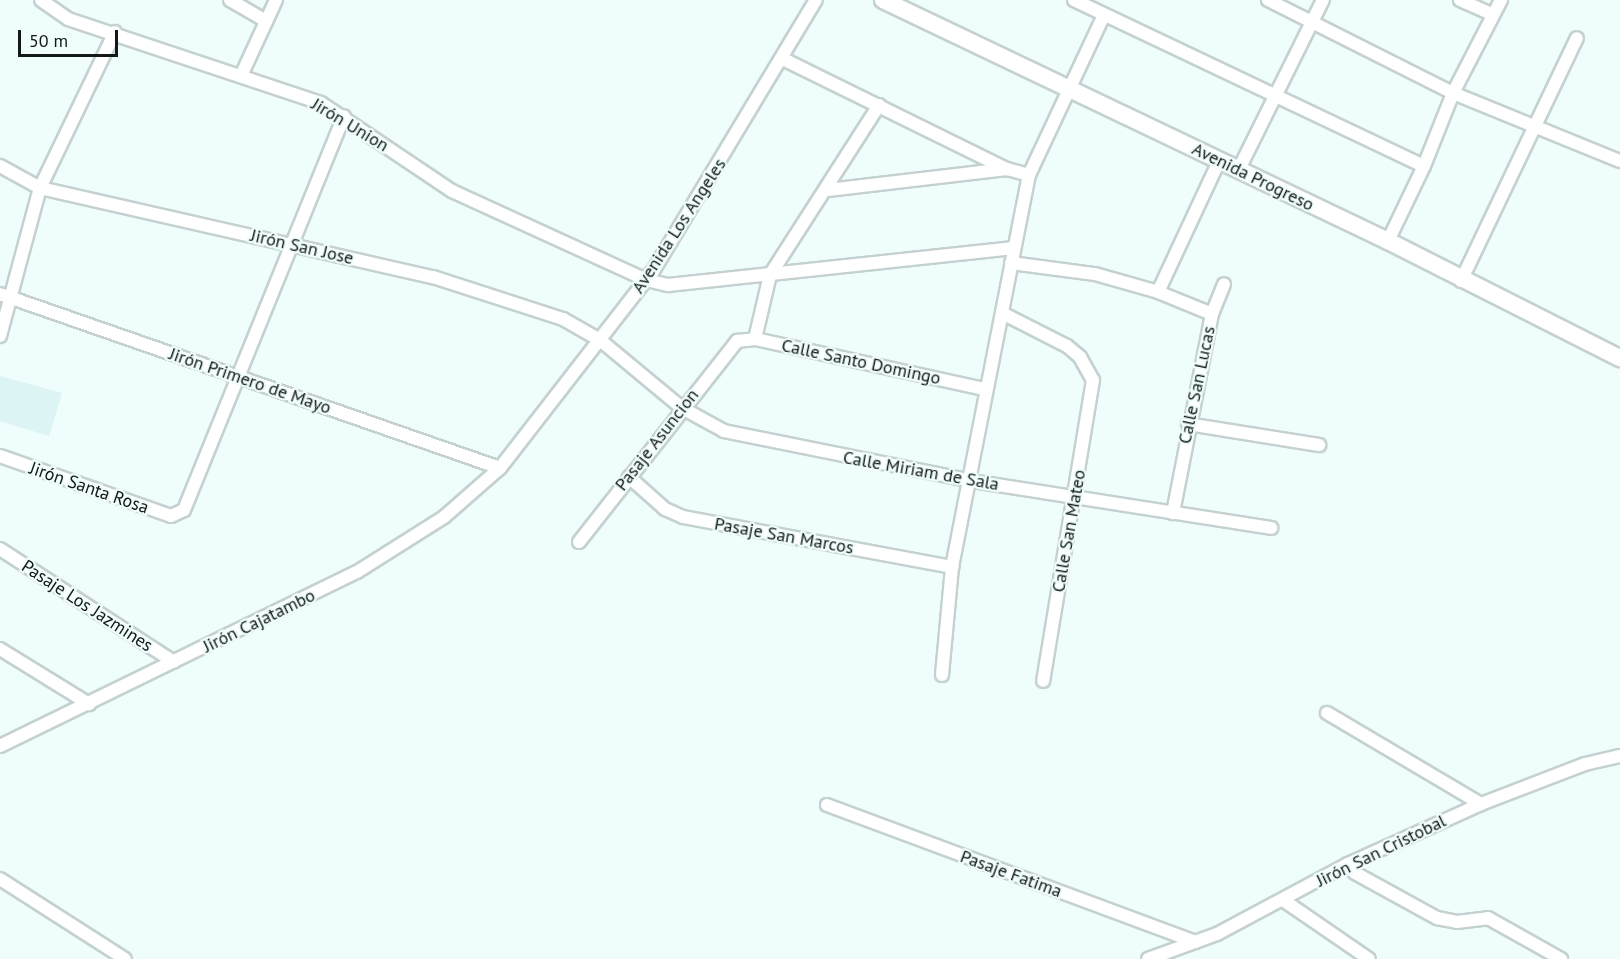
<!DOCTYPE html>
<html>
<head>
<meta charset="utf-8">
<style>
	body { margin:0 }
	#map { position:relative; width:1620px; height:959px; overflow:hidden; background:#effdfc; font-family:"PT Sans",sans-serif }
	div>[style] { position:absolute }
	.built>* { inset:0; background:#dcf4f3 }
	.roads { filter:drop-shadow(2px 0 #c4d1d0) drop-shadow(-2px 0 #c4d1d0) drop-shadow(0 2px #c4d1d0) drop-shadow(0 -2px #c4d1d0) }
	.street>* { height:12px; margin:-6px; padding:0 6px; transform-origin:6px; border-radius:6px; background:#fff }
	.secondary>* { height:16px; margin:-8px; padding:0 8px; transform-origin:8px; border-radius:8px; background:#fff }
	span { translate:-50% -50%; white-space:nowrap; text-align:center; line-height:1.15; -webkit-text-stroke:4.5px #effdfc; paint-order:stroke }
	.street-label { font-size:18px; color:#131818 }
	.scale { position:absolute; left:18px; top:30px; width:100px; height:27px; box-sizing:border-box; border:3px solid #131818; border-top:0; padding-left:8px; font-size:18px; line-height:21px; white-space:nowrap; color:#131818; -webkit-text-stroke:4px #effdfc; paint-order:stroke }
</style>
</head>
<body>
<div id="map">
	<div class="built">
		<i style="clip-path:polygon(0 376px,62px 393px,49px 436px,0 421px)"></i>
	</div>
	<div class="roads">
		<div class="street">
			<i style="left:41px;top:0;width:33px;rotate:35deg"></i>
			<i style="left:68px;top:19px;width:267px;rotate:18.4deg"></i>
			<i style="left:321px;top:103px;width:158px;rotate:33.9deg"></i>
			<i style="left:452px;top:191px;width:213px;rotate:24.6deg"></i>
			<i style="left:646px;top:280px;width:23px;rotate:13deg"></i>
			<i style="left:668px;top:285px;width:348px;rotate:-6.1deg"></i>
			<i style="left:230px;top:0;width:42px;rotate:30.3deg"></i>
			<i style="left:1074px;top:0;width:387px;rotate:25.4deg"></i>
			<i style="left:1268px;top:0;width:207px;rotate:26.7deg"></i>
			<i style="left:1453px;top:93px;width:180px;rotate:22.2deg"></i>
			<i style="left:1460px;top:0;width:36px;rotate:24deg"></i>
			<i style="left:783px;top:59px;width:250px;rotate:26.2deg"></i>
			<i style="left:1007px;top:169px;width:23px;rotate:15deg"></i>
			<i style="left:241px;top:76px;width:84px;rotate:-65.3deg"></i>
			<i style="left:0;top:166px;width:46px;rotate:28.8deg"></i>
			<i style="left:40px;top:188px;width:403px;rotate:12.8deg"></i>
			<i style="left:433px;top:277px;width:137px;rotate:17.9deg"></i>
			<i style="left:563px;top:319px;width:43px;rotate:29.6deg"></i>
			<i style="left:600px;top:340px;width:107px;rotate:39.7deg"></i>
			<i style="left:682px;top:408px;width:48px;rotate:28.7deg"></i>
			<i style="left:724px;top:431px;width:253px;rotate:11.4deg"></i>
			<i style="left:972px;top:481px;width:303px;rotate:8.9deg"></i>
			<i style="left:1238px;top:171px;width:191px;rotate:-63.6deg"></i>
			<i style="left:828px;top:190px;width:180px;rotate:-6.7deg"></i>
			<i style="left:1388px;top:241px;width:83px;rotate:-64.4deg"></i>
			<i style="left:1424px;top:166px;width:79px;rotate:-68.3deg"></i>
			<i style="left:1453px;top:93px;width:105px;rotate:-62.7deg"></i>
			<i style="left:1011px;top:263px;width:85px;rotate:7.5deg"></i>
			<i style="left:1095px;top:274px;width:66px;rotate:15.9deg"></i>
			<i style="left:1158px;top:292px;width:58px;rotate:22.2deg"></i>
			<i style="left:1212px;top:314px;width:203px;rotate:101.1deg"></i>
			<i style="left:1461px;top:281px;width:269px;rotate:-64.5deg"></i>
			<i style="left:1158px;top:292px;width:145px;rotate:-65deg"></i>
			<i style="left:0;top:294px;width:529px;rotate:19.19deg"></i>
			<i style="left:1002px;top:313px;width:73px;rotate:26.9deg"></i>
			<i style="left:1067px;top:346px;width:17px;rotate:40deg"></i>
			<i style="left:1080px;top:357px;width:26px;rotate:61deg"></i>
			<i style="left:1093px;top:380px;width:305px;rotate:99.4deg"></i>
			<i style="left:1212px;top:314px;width:32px;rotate:-68deg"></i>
			<i style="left:0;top:336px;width:153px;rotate:-74.9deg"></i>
			<i style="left:40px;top:188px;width:173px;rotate:-64.3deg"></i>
			<i style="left:755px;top:339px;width:66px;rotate:-76.8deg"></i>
			<i style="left:770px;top:275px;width:202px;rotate:-57.3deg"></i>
			<i style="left:1188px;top:424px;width:133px;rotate:9.1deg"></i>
			<i style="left:0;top:456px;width:181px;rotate:19.3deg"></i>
			<i style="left:171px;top:516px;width:14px;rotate:-25deg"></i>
			<i style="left:184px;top:510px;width:425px;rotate:-67.9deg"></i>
			<i style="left:629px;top:477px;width:48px;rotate:41.6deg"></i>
			<i style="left:665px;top:509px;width:20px;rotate:24deg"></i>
			<i style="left:683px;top:517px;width:274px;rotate:10.5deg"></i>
			<i style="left:579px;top:542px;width:256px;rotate:-51.8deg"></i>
			<i style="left:737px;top:341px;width:18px;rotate:-6deg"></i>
			<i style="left:755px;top:339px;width:235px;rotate:12.3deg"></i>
			<i style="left:0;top:549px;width:207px;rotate:33deg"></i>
			<i style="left:0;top:649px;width:105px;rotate:31.7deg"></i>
			<i style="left:942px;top:675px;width:108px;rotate:-84.7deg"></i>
			<i style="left:952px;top:567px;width:399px;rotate:-78.9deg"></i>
			<i style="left:1029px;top:175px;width:177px;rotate:-64.9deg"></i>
			<i style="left:1327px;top:713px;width:179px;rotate:30.6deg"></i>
			<i style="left:0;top:746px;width:397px;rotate:-26deg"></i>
			<i style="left:357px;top:572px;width:103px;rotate:-32.3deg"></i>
			<i style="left:444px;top:517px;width:74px;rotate:-41.2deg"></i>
			<i style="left:500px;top:468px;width:249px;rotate:-52.2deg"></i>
			<i style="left:653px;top:271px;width:316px;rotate:-59deg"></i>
			<i style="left:827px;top:805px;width:393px;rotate:20.4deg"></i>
			<i style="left:1348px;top:864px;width:11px;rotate:52deg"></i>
			<i style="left:1355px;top:873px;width:94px;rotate:28.8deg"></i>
			<i style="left:1437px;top:918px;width:20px;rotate:11deg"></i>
			<i style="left:1457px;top:922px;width:31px;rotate:-7deg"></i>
			<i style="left:1488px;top:918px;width:84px;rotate:29.3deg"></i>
			<i style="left:0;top:879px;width:148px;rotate:32.6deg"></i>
			<i style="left:1283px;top:900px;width:104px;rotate:34.5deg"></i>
			<i style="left:1148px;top:959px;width:73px;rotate:-19.9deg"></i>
			<i style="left:1217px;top:934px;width:149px;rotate:-28.1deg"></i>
			<i style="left:1348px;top:864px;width:146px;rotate:-24.3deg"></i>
			<i style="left:1481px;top:804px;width:111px;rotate:-21deg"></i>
			<i style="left:1585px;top:764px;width:36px;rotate:-13deg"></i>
		</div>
		<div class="secondary">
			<i style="left:883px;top:0;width:560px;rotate:25.51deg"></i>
			<i style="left:1388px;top:241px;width:260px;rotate:26.8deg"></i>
		</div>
	</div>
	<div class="street-label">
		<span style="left:350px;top:125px;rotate:31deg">Jirón Union</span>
		<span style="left:1253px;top:177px;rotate:26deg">Avenida Progreso</span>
		<span style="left:679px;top:226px;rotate:-57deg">Avenida Los Angeles</span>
		<span style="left:302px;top:247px;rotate:13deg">Jirón San Jose</span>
		<span style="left:861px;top:362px;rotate:12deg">Calle Santo Domingo</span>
		<span style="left:250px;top:381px;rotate:19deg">Jirón Primero de Mayo</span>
		<span style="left:1197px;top:385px;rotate:-78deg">Calle San Lucas</span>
		<span style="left:657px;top:440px;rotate:-52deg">Pasaje Asuncion</span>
		<span style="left:921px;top:471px;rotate:10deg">Calle Miriam de Sala</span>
		<span style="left:89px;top:488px;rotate:19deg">Jirón Santa Rosa</span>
		<span style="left:1069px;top:531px;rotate:-80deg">Calle San Mateo</span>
		<span style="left:784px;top:536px;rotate:10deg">Pasaje San Marcos</span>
		<span style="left:87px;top:606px;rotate:33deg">Pasaje Los Jazmines</span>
		<span style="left:259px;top:621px;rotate:-26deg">Jirón Cajatambo</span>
		<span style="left:1381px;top:851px;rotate:-26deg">Jirón San Cristobal</span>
		<span style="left:1011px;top:874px;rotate:20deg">Pasaje Fatima</span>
	</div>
	<div class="scale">50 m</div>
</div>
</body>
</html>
